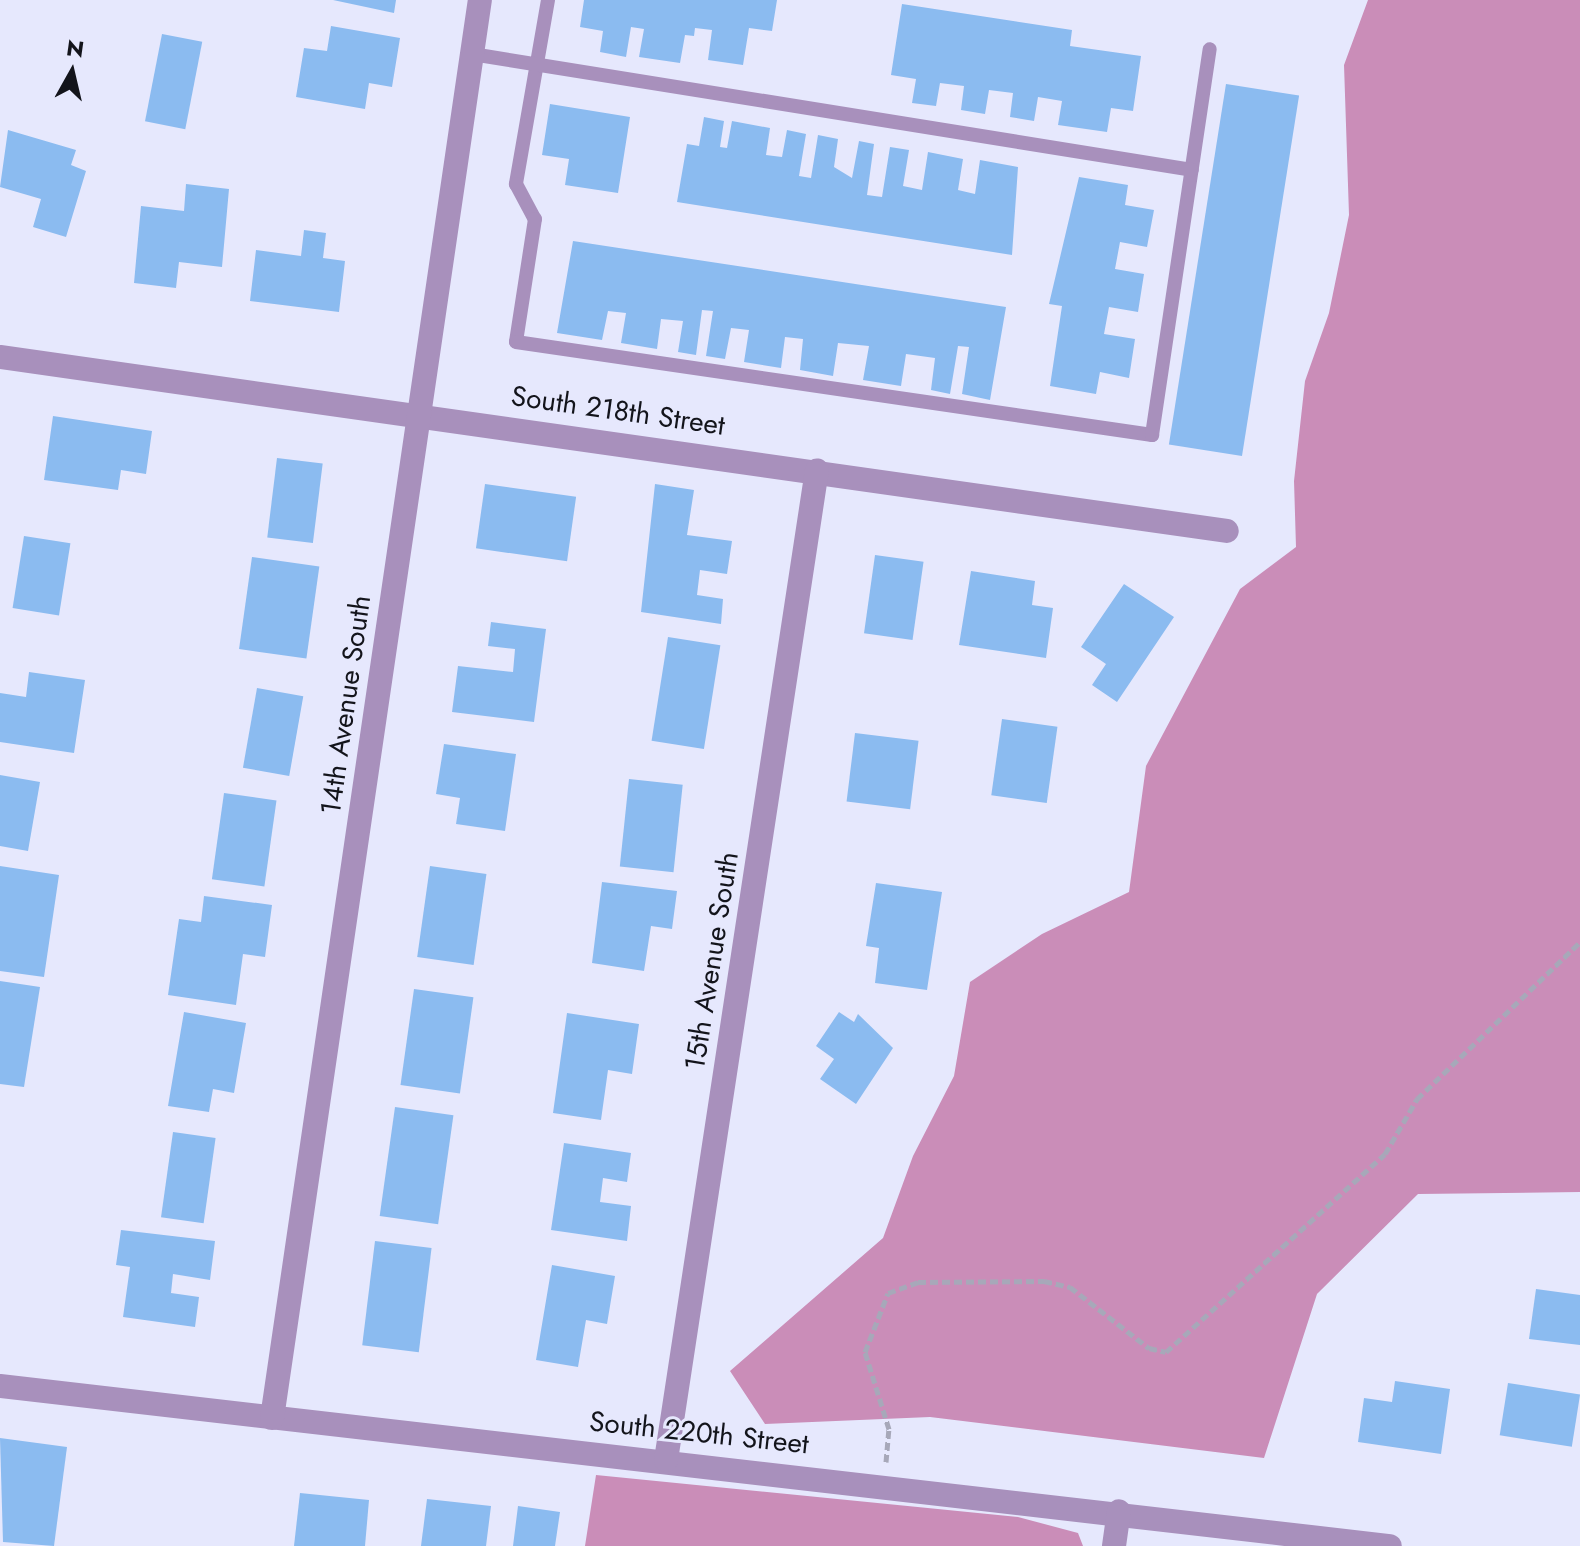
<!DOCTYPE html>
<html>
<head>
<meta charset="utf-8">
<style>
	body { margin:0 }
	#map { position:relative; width:1580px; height:1546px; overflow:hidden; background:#e6e8fd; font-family:Jost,sans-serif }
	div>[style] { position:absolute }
	.forest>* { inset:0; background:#ca8db8 }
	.building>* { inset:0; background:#8bbbf0; transform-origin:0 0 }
	.path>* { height:5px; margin-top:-2.5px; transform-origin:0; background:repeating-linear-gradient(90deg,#a7a8b9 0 8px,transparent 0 12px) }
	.lane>* { height:14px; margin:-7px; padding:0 7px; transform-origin:7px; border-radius:7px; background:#a890bc }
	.street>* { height:24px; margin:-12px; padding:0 12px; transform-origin:12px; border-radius:12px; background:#a890bc }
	span { translate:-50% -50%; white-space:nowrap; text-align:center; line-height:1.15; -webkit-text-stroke:6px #e6e8fd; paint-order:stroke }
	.street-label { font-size:28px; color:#13141b }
	.north { position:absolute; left:32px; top:32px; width:80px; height:80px; -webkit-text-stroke:6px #e6e8fd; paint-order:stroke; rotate:8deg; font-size:22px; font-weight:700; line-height:32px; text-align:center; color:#13141b }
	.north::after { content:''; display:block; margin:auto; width:28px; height:36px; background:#13141b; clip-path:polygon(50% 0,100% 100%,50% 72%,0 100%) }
</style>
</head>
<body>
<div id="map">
	<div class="forest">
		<i style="clip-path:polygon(1368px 0,1580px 0,1580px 1192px,1418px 1194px,1317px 1294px,1264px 1458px,930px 1417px,765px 1424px,730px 1371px,883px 1238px,913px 1156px,954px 1076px,970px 982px,1042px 934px,1129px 892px,1146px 766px,1240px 589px,1296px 547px,1294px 481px,1305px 381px,1329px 313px,1349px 215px,1344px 65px)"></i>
		<i style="clip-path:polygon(596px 1475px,1018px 1517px,1078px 1533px,1083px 1546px,585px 1546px)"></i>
	</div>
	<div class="building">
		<i style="clip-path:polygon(333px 0,396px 0,394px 13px)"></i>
		<i style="clip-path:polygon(584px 0,777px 0,772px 31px,749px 28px,743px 65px,708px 60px,712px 30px,695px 28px,694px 36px,685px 35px,680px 63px,639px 57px,644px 29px,631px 27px,626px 57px,600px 52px,603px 31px,580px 27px)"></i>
		<i style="clip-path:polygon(902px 4px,1072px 30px,1070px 46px,1141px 56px,1133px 111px,1111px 108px,1107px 132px,1058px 125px,1062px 101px,1038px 97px,1034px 121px,1010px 117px,1013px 93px,989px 90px,985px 114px,961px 110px,964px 86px,940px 83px,936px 106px,912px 103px,916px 79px,891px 75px)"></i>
		<i style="clip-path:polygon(331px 26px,400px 38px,392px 87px,369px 83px,365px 109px,296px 97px,304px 48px,327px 51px)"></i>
		<i style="left:162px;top:34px;width:41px;height:89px;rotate:11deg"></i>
		<i style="left:1226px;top:84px;width:74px;height:365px;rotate:9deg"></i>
		<i style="clip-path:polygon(550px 104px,630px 117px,618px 193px,565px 185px,569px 159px,542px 155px)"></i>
		<i style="clip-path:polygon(704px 117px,724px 121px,720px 147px,727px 148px,732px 121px,770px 128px,766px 155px,782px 157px,787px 130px,806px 134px,799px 176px,811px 178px,818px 135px,838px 139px,834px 167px,852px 178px,859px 141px,874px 144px,867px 195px,882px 197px,890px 147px,909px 150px,903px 186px,922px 190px,928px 152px,963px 159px,958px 190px,975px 194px,980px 160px,1018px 167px,1012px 255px,677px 202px,687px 144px,699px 146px)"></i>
		<i style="clip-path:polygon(8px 130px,76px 150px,71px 165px,86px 171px,66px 237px,33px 227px,41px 199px,0 187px)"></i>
		<i style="clip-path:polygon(1079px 177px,1128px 185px,1125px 205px,1154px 210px,1147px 247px,1120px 242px,1115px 269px,1144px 274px,1138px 312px,1109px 307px,1104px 334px,1135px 339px,1129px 378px,1100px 372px,1096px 394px,1050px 386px,1062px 306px,1049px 304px)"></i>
		<i style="clip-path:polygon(186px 184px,229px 189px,222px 267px,179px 262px,176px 288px,134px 283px,141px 206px,184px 211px)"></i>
		<i style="clip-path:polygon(304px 230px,326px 233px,323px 258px,345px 261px,339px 312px,250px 301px,256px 250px,301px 256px)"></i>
		<i style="clip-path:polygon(573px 241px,1006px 307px,990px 400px,962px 394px,969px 347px,958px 346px,950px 394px,931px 390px,935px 358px,906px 354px,901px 386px,863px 380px,869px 346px,838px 343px,833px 376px,800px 370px,803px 339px,785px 337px,781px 368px,744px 362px,749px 330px,731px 328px,725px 359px,706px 356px,713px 311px,702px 310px,696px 355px,678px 352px,683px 321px,661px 319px,657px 349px,621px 343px,626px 313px,608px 311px,602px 340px,557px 333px)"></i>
		<i style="clip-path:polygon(53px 416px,152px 431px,146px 474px,121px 470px,118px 490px,44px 480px)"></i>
		<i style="left:277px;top:458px;width:46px;height:80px;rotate:7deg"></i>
		<i style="left:485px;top:484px;width:92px;height:65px;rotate:8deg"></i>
		<i style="clip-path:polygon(655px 484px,694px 490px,687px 535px,732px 541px,727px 574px,700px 570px,697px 595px,723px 599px,721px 624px,641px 612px)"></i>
		<i style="left:24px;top:536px;width:47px;height:73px;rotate:9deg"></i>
		<i style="left:875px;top:555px;width:49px;height:79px;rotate:8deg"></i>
		<i style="left:252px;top:557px;width:68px;height:93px;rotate:8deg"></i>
		<i style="clip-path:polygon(971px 571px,1035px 581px,1032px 605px,1053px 608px,1046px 658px,959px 645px)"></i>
		<i style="clip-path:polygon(1124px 584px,1174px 617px,1117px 702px,1092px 685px,1106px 664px,1081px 647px)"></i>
		<i style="clip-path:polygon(491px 622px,546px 629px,534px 722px,452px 712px,458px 666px,513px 672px,515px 649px,488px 646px)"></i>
		<i style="left:668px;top:637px;width:53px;height:105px;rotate:9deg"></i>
		<i style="clip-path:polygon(29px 672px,85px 680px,74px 753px,0 742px,0 693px,26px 697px)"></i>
		<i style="left:257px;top:688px;width:47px;height:81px;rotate:10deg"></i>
		<i style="left:1002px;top:719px;width:56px;height:77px;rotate:8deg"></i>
		<i style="left:855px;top:733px;width:64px;height:69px;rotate:7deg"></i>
		<i style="clip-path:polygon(444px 744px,516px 754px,505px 831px,456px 824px,460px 798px,436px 794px)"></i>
		<i style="clip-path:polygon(0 775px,40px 782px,28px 851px,0 846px)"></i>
		<i style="left:629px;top:779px;width:54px;height:88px;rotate:6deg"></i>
		<i style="left:224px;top:793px;width:53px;height:87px;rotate:8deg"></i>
		<i style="clip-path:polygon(0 866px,59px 875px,44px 977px,0 971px)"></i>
		<i style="left:430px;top:866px;width:57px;height:92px;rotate:8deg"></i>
		<i style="clip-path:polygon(602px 882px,677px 891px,672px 929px,651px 926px,644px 971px,592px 963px)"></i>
		<i style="clip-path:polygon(876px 883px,942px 892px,927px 990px,875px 983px,879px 948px,866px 946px)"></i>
		<i style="clip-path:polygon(204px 896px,272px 905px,265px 957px,243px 954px,236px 1005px,168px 995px,179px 919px,201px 922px)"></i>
		<i style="clip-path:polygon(0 981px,40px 987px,24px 1087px,0 1084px)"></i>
		<i style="left:414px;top:989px;width:60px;height:97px;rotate:8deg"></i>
		<i style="clip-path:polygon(184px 1012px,246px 1023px,234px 1093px,213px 1089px,209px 1112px,168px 1106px)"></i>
		<i style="clip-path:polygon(839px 1012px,854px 1022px,858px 1014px,893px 1048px,856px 1104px,820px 1079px,834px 1059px,816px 1046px)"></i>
		<i style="clip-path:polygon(567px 1013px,639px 1024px,632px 1074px,608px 1070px,601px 1120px,553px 1113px)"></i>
		<i style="left:395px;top:1107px;width:59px;height:110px;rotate:8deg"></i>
		<i style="left:173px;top:1132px;width:43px;height:86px;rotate:8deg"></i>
		<i style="clip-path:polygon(564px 1143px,631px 1153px,627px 1182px,603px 1178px,600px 1202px,631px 1206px,627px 1241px,551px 1230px)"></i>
		<i style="clip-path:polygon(121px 1230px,215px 1241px,210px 1280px,173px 1274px,171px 1293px,199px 1297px,195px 1327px,123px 1317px,130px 1267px,116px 1265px)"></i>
		<i style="left:375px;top:1241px;width:57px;height:105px;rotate:7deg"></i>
		<i style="clip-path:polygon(552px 1265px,615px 1276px,607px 1324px,586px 1320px,578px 1367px,536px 1360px)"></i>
		<i style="clip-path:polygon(1536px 1289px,1580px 1295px,1580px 1345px,1529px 1339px)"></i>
		<i style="clip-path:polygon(1395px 1381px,1450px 1389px,1441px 1454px,1358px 1442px,1364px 1398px,1392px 1402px)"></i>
		<i style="left:1508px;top:1383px;width:73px;height:53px;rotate:9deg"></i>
		<i style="clip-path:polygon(0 1438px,67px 1447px,54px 1546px,3px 1542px)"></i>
		<i style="clip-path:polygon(300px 1493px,369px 1500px,365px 1546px,294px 1546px)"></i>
		<i style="clip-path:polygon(427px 1499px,491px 1506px,486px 1546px,421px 1546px)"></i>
		<i style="clip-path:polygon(518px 1506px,560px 1512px,555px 1546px,513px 1546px)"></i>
	</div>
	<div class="path">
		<i style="left:886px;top:1462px;width:33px;rotate:-85deg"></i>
		<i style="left:889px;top:1429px;width:81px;rotate:-107.3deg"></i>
		<i style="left:865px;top:1352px;width:63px;rotate:-68.7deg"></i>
		<i style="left:888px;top:1293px;width:32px;rotate:-20deg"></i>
		<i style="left:918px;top:1282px;width:126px;rotate:-0.5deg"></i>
		<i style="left:1044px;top:1281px;width:27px;rotate:13deg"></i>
		<i style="left:1070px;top:1287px;width:100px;rotate:37.7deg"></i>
		<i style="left:1149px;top:1348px;width:17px;rotate:13deg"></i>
		<i style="left:1166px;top:1352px;width:295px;rotate:-42.1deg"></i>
		<i style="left:1385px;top:1154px;width:64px;rotate:-59.8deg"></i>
		<i style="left:1417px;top:1099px;width:226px;rotate:-43.9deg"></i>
	</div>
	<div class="lane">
		<i style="left:548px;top:0;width:187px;rotate:99.9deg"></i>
		<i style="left:516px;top:184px;width:40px;rotate:62deg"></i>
		<i style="left:535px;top:219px;width:124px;rotate:98.8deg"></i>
		<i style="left:516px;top:342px;width:643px;rotate:8.32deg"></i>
		<i style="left:1152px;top:435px;width:390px;rotate:-81.5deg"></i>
		<i style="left:472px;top:54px;width:729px;rotate:9.15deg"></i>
	</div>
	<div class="street">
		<i style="left:0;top:357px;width:1239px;rotate:8.07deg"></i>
		<i style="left:0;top:1386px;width:1399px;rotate:6.57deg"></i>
		<i style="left:272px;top:1418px;width:1433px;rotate:-81.66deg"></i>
		<i style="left:666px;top:1460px;width:1001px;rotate:-81.33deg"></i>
		<i style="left:1114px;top:1546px;width:35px;rotate:-82deg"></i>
	</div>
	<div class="street-label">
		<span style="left:618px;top:411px;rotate:8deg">South 218th Street</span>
		<span style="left:346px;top:705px;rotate:-82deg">14th Avenue South</span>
		<span style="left:712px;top:961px;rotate:-81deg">15th Avenue South</span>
		<span style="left:699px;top:1433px;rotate:6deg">South 220th Street</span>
	</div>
	<div class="north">N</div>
</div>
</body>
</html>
